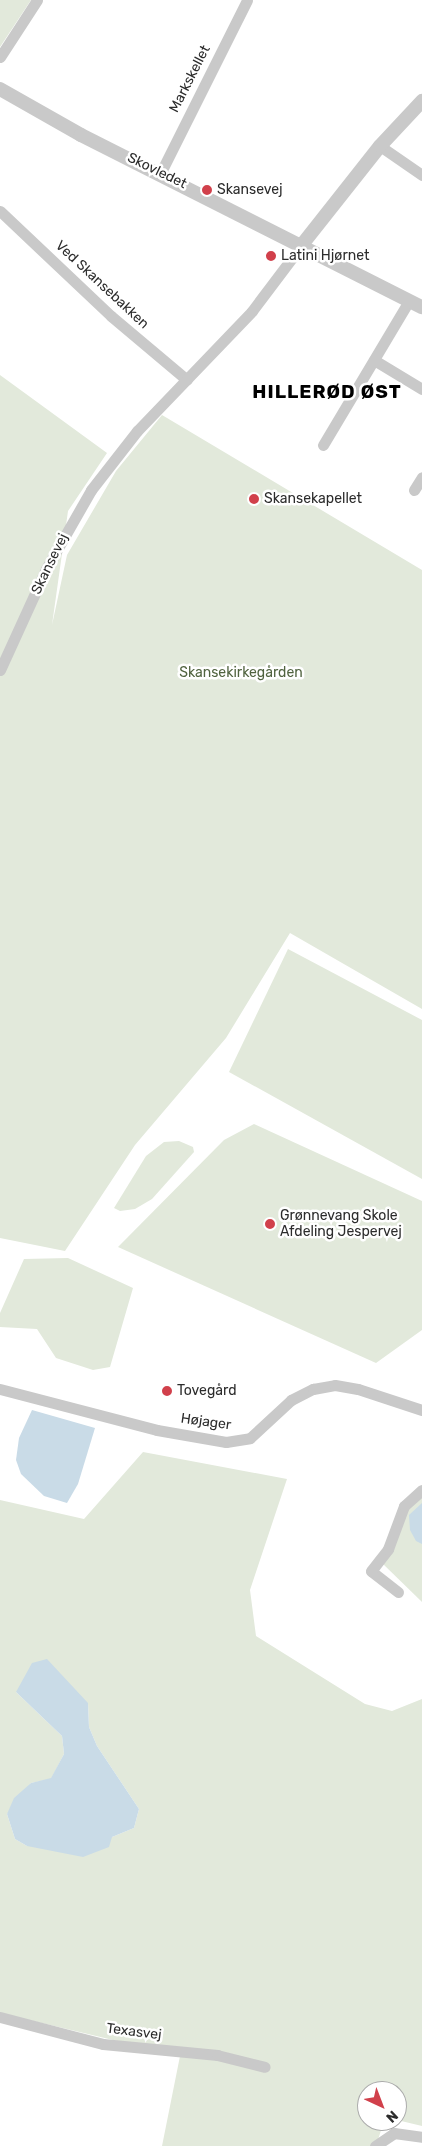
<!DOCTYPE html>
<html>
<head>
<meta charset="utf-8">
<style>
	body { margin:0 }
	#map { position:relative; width:422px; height:2146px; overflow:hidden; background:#fff; font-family:Rubik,sans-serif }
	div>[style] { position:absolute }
	.green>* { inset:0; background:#e2e9db }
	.water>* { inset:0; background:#c9dbe7 }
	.minor>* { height:11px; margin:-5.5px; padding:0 5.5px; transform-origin:5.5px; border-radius:5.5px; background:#c9c9c9 }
	.tertiary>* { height:14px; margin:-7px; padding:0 7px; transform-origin:7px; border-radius:7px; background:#c9c9c9 }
	.dots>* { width:14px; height:14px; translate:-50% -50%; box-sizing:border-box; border:2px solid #fff; border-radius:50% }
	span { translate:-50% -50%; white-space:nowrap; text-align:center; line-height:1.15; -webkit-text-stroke:5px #fff; paint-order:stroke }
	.street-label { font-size:14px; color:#2c2c2c }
	.poi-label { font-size:14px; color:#2c2c2c }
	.left { translate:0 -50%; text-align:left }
	.park-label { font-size:14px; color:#50633f }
	.district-label { font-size:19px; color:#000; font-weight:700; letter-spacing:1px }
	.north { position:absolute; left:357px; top:2081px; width:50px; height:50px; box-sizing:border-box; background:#fff; border:1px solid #ababab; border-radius:50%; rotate:137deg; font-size:14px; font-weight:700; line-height:20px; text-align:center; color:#2c2c2c }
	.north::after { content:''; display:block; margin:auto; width:18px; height:22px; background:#d1404b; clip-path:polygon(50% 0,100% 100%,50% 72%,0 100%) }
</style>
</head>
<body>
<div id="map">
	<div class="green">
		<i style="clip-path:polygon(0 0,31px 0,0 47px)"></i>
		<i style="clip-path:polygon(0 375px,107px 453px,68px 511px,52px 625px,67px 555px,116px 471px,162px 415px,422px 570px,422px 1009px,290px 933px,226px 1038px,135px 1145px,65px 1251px,0 1238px)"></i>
		<i style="clip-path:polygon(288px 949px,422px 1020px,422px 1179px,229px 1072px)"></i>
		<i style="clip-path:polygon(254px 1124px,422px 1201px,422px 1330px,376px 1363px,118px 1247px,224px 1140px)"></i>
		<i style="clip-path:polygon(179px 1141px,193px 1147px,194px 1152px,152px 1199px,135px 1209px,120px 1211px,114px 1208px,146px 1156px,164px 1142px)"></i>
		<i style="clip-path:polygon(68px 1258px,133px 1288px,110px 1367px,93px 1370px,56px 1358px,37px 1329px,0 1327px,0 1313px,24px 1259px)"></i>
		<i style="clip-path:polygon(evenodd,143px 1452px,287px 1479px,250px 1590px,256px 1636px,365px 1704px,392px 1711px,422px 1699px,422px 2126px,397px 2120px,397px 2091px,367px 2091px,367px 2121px,384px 2121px,376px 2146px,162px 2146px,180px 2056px,0 2013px,0 1500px,84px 1519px,143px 1452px,16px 1692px,88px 1703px,89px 1727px,97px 1746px,139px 1809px,134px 1828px,112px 1837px,27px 1846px,15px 1839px,7px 1814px,31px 1783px,51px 1779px,64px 1754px,62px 1736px,16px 1692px)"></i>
		<i style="clip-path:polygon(422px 1495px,422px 1602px,382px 1563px,407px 1507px)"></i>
	</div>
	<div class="water">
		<i style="clip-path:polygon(32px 1410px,95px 1428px,78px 1484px,67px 1503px,44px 1496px,21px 1474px,16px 1460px,19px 1438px)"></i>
		<i style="clip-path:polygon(422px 1503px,422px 1544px,416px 1541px,410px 1530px,409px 1515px)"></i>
		<i style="clip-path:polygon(47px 1659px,88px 1703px,89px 1727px,97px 1746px,139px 1809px,134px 1828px,112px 1837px,109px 1847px,83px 1857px,27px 1846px,15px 1839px,7px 1814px,14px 1798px,31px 1783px,51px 1778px,64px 1754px,62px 1736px,16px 1692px,32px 1663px)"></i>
	</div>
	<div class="minor">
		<i style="left:0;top:57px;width:68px;rotate:-57deg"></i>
		<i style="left:380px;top:146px;width:51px;rotate:34.6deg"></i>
		<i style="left:161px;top:172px;width:192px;rotate:-63.4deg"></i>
		<i style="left:0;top:211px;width:153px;rotate:43.4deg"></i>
		<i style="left:111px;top:316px;width:99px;rotate:40.1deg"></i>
		<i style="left:374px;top:360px;width:56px;rotate:31.1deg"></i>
		<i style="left:323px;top:445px;width:168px;rotate:-59.2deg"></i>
		<i style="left:414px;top:490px;width:15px;rotate:-58deg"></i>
		<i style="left:0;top:670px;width:111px;rotate:-65.5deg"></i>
		<i style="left:46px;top:569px;width:91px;rotate:-60.3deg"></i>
		<i style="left:91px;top:490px;width:75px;rotate:-52.1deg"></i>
		<i style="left:137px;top:431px;width:166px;rotate:-46.2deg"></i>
		<i style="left:252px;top:311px;width:81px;rotate:-53deg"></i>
		<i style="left:0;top:1389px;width:162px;rotate:14.6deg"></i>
		<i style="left:157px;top:1430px;width:70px;rotate:9.9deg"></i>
		<i style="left:226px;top:1442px;width:24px;rotate:-9deg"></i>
		<i style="left:250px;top:1438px;width:56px;rotate:-42.8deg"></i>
		<i style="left:291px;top:1400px;width:25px;rotate:-27deg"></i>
		<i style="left:313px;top:1389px;width:22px;rotate:-10deg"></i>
		<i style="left:335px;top:1385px;width:23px;rotate:10deg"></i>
		<i style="left:358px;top:1389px;width:67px;rotate:18.2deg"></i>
		<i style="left:398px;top:1592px;width:34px;rotate:-142deg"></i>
		<i style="left:371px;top:1571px;width:28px;rotate:-52deg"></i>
		<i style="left:388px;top:1549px;width:46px;rotate:-69.6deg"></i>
		<i style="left:404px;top:1506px;width:24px;rotate:-42deg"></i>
		<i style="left:0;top:2017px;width:106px;rotate:14.7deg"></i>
		<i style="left:103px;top:2044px;width:115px;rotate:5.5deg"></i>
		<i style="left:217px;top:2055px;width:49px;rotate:14deg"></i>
		<i style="left:375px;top:2146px;width:23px;rotate:-34deg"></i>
		<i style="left:394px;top:2133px;width:28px;rotate:8deg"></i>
	</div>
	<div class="tertiary">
		<i style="left:0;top:89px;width:93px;rotate:29.6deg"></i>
		<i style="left:81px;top:135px;width:382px;rotate:26.8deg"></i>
		<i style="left:301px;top:246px;width:127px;rotate:-51.7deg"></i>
		<i style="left:380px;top:146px;width:62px;rotate:-47deg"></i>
	</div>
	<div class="dots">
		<i style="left:207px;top:190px;background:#d1404b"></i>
		<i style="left:271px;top:256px;background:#d1404b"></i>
		<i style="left:254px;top:499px;background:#d1404b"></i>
		<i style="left:270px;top:1224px;background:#d1404b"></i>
		<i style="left:167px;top:1391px;background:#d1404b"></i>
	</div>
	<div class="street-label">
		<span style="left:190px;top:79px;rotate:-63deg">Markskellet</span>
		<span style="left:157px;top:171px;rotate:26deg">Skovledet</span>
		<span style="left:102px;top:285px;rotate:43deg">Ved Skansebakken</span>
		<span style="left:50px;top:564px;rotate:-64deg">Skansevej</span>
		<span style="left:206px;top:1422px;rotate:8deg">Højager</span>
		<span style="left:134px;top:2032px;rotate:7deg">Texasvej</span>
	</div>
	<div class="poi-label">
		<span class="left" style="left:217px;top:190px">Skansevej</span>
		<span class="left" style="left:281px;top:256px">Latini Hjørnet</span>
		<span class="left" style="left:264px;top:499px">Skansekapellet</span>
		<span class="left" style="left:280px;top:1224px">Grønnevang Skole<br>Afdeling Jespervej</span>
		<span class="left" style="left:177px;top:1391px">Tovegård</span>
	</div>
	<div class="park-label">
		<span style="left:241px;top:673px">Skansekirkegården</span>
	</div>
	<div class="district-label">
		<span style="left:327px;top:392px">HILLERØD ØST</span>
	</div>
	<div class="north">N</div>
</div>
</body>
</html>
